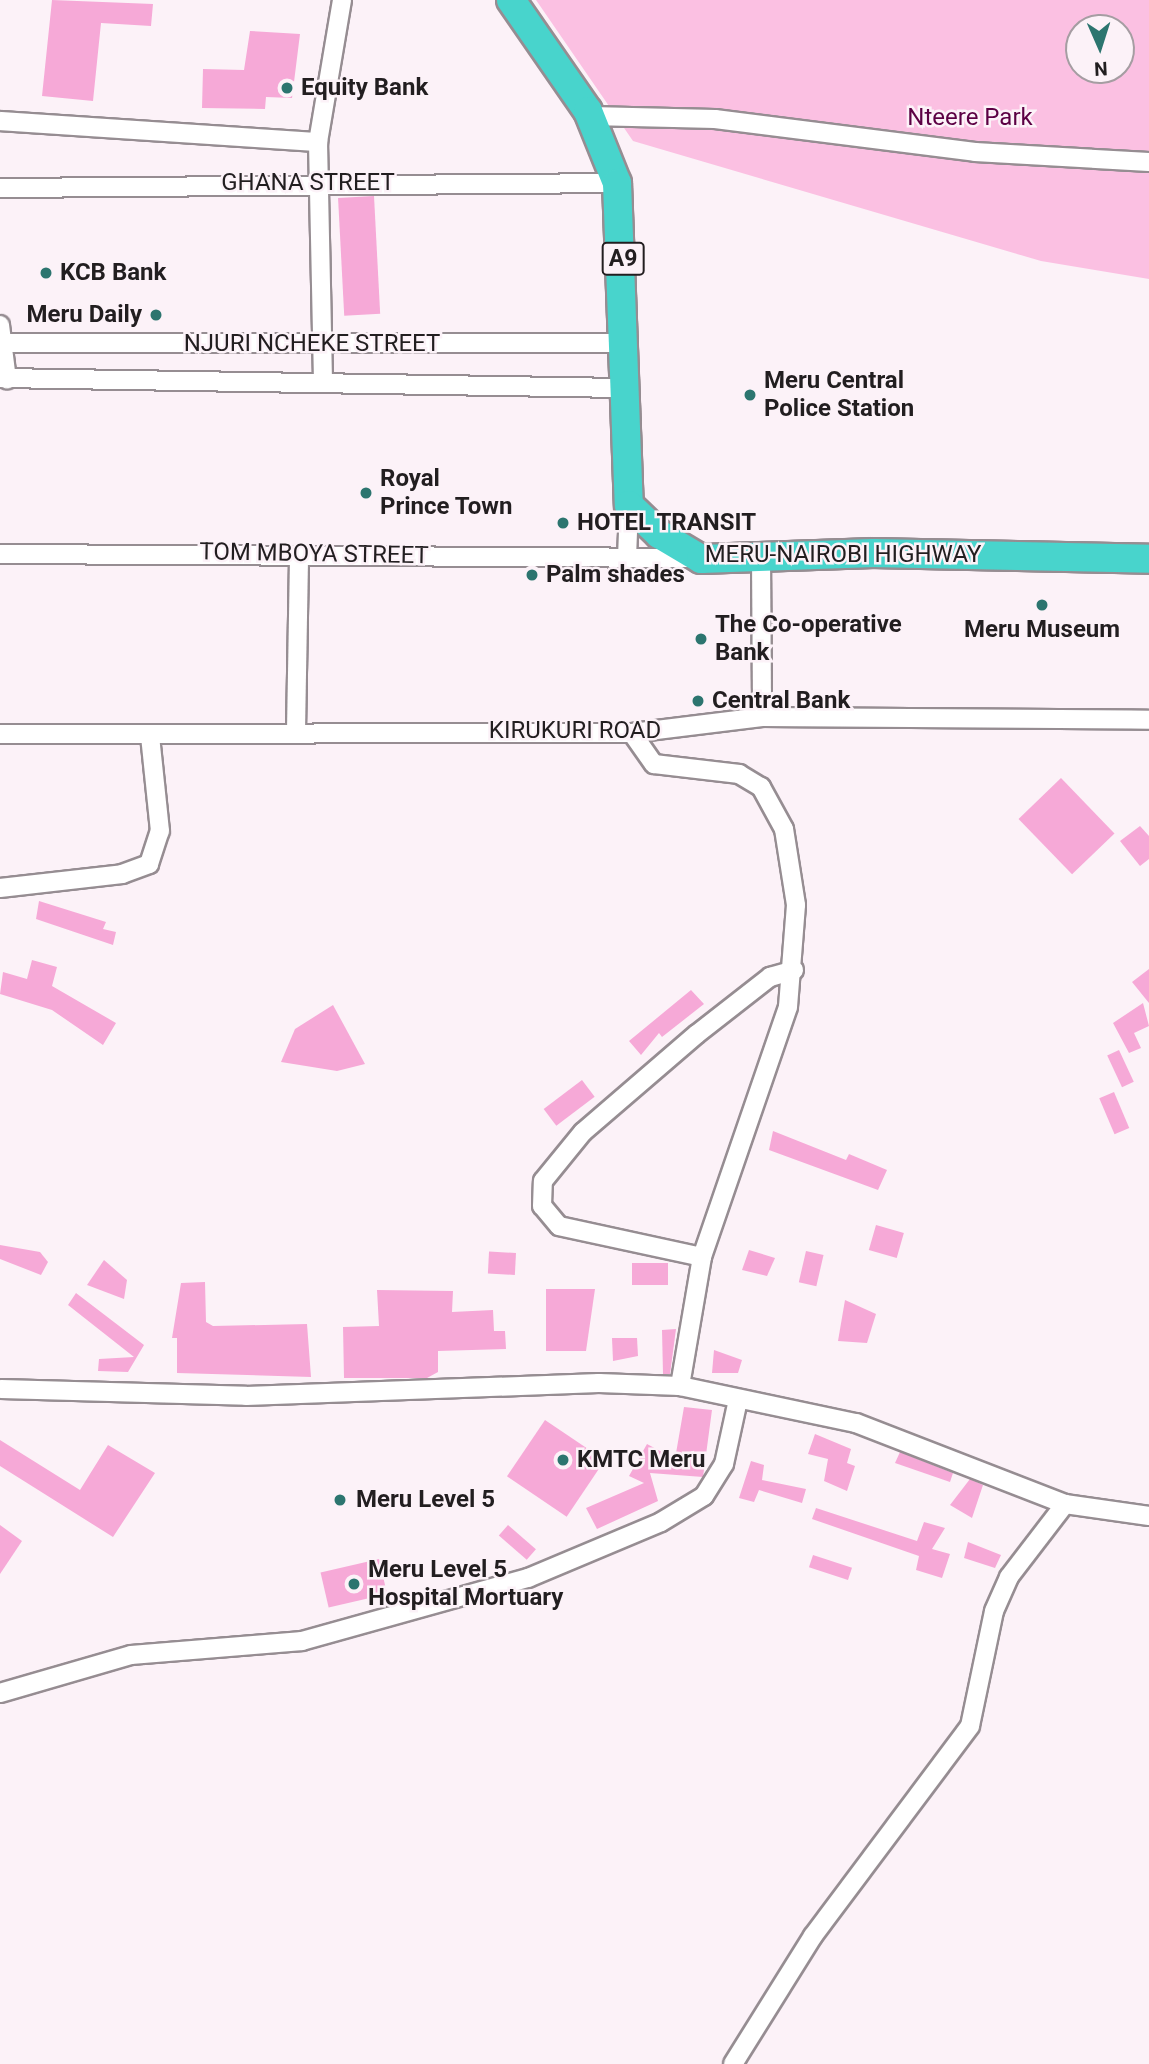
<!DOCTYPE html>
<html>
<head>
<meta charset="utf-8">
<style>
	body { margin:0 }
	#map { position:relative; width:1149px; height:2064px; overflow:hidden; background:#fcf2f8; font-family:Roboto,sans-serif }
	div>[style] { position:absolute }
	.green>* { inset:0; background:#fbc0e2 }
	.building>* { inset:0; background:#f6a9d7; transform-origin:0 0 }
	.roads { filter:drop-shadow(2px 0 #968d92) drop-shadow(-2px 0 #968d92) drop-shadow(0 2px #968d92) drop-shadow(0 -2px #968d92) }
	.minor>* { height:18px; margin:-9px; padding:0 9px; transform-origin:9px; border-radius:9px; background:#fff }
	.trunk>* { height:28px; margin:-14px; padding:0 14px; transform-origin:14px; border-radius:14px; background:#48d4cc }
	.dots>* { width:19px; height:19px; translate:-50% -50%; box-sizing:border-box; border:4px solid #fcf2f8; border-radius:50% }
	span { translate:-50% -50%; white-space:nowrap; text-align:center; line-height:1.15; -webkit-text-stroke:5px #fcf2f8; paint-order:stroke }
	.shield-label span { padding:2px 5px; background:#fcf2f8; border:2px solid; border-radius:5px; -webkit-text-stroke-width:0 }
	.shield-label { font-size:23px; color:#221e20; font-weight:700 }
	.poi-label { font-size:24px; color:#221e20; font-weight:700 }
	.left { translate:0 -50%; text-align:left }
	.right { translate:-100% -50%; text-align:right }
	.park-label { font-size:24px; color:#5c0044 }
	.street-label { font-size:24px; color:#221e20 }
	.north { position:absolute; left:1065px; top:14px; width:70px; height:70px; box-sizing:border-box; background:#fcf2f8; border:2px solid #a59da2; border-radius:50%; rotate:177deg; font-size:19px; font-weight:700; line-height:28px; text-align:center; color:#221e20 }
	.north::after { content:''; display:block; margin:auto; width:24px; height:32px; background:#2c756f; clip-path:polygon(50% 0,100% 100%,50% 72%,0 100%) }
</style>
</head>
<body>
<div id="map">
	<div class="green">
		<i style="clip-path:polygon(evenodd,536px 0,1149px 0,1149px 279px,1041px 261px,633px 141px,536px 0,1079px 28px,1121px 28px,1121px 70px,1079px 70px,1079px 28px)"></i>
	</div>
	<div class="building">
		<i style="clip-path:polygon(52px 0,153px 4px,151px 26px,101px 23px,93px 101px,42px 96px)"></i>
		<i style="clip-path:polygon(250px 31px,300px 34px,292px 98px,266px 97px,265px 109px,202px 108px,203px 69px,244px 70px)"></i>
		<i style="left:374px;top:196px;width:118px;height:36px;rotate:87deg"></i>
		<i style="left:1061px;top:778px;width:77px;height:59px;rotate:46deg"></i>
		<i style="clip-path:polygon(1140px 826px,1149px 836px,1149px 859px,1140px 866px,1120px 841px)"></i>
		<i style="clip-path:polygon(39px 901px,106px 922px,103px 929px,116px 932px,113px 945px,36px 919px)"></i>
		<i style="clip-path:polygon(32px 960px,57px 967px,52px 986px,116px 1023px,103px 1045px,52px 1010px,0 994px,3px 972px,27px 979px)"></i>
		<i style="clip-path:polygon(1149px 969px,1149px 1003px,1132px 982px)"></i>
		<i style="clip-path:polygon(691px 990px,704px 1004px,662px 1037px,659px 1033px,641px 1055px,629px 1041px)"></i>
		<i style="clip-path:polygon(1143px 1003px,1149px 1026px,1134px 1033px,1141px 1048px,1129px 1053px,1113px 1023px)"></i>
		<i style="clip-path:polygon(333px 1005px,365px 1064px,337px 1071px,281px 1062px,295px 1029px)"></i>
		<i style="left:1119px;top:1050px;width:35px;height:13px;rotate:65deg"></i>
		<i style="left:582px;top:1080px;width:21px;height:48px;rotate:53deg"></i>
		<i style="left:1114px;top:1092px;width:39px;height:16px;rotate:67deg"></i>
		<i style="clip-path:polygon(773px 1131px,846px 1160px,849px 1154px,887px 1170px,878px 1190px,769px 1150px)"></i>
		<i style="left:876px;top:1225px;width:29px;height:26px;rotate:16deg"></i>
		<i style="clip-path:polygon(0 1245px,40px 1252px,48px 1262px,41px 1275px,0 1259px)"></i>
		<i style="clip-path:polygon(749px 1250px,775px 1258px,767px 1276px,742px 1270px)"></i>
		<i style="left:806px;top:1251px;width:18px;height:32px;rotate:13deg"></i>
		<i style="left:516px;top:1253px;width:22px;height:27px;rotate:93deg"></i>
		<i style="clip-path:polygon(104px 1260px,127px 1280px,124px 1299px,87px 1285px)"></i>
		<i style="left:632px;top:1263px;width:36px;height:22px"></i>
		<i style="clip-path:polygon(205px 1282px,206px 1322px,213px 1326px,307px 1324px,311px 1377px,177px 1373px,177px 1338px,172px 1338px,181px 1283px)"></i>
		<i style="clip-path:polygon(546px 1289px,595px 1289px,586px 1351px,546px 1351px)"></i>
		<i style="clip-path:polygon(377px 1290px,453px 1291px,452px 1312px,493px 1310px,494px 1331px,505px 1331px,506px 1349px,438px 1351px,438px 1372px,427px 1378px,344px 1378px,343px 1327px,379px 1326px)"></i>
		<i style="clip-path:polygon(76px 1293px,144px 1345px,128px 1372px,98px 1371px,99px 1359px,134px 1357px,68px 1305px)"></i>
		<i style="clip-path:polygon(845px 1300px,876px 1314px,867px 1343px,838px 1341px)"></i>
		<i style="clip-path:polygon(676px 1329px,670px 1374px,663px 1374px,662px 1330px)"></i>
		<i style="clip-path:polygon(612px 1338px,637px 1338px,638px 1356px,613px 1361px)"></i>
		<i style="clip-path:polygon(714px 1350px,742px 1360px,738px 1373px,712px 1373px)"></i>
		<i style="clip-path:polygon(684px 1407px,712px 1410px,703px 1477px,650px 1473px,658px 1501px,597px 1529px,586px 1508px,644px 1483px,629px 1476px,647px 1444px,675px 1459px)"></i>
		<i style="left:545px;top:1420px;width:72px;height:68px;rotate:34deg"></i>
		<i style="clip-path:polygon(815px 1434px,851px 1449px,847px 1463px,855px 1466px,847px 1491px,824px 1481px,828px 1459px,808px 1454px)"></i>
		<i style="clip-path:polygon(0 1440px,80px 1490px,108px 1445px,155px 1473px,113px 1537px,0 1466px)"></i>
		<i style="clip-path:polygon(900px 1452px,953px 1473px,950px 1482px,895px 1463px)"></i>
		<i style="clip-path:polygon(751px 1461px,764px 1465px,762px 1480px,806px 1489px,802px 1503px,759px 1490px,754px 1502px,739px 1498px)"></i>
		<i style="clip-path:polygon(970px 1479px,983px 1485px,972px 1518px,950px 1505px)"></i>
		<i style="clip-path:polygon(816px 1508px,917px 1541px,924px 1522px,945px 1528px,932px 1549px,950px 1554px,942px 1578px,916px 1570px,919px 1556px,812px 1519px)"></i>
		<i style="clip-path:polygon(0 1525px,22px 1541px,0 1574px)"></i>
		<i style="left:508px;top:1525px;width:37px;height:14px;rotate:41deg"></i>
		<i style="clip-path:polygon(968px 1542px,1001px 1555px,995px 1568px,964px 1558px)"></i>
		<i style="left:813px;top:1555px;width:41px;height:13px;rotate:18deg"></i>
		<i style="left:379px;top:1559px;width:36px;height:60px;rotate:77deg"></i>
	</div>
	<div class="roads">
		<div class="minor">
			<i style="left:591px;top:116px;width:124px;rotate:1.4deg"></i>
			<i style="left:715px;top:119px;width:262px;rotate:7.2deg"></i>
			<i style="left:975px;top:152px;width:174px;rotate:3.3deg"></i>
			<i style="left:0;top:121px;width:319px;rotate:3.8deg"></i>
			<i style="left:0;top:188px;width:617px;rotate:-0.46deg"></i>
			<i style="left:0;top:325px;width:55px;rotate:82.7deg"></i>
			<i style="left:0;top:343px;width:625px"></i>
			<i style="left:0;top:378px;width:622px;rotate:0.92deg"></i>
			<i style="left:323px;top:381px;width:239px;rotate:-91.2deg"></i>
			<i style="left:318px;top:142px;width:144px;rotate:-80.4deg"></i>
			<i style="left:0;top:554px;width:696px;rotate:0.33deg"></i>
			<i style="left:761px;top:557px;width:160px;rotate:89.6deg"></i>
			<i style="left:627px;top:558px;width:53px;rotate:-87.8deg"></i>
			<i style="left:296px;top:731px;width:175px;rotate:-89deg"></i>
			<i style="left:632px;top:733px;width:38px;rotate:55deg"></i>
			<i style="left:654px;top:764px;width:86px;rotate:6.7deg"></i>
			<i style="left:739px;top:774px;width:26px;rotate:31deg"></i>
			<i style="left:761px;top:787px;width:48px;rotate:61.3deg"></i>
			<i style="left:784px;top:829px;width:77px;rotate:81deg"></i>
			<i style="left:796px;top:905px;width:102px;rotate:94.5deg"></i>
			<i style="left:788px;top:1007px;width:264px;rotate:109deg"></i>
			<i style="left:702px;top:1257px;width:131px;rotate:99.7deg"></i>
			<i style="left:0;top:734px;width:632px;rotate:-0.09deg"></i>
			<i style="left:632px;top:733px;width:131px;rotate:-7deg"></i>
			<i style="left:762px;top:717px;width:387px;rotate:0.4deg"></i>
			<i style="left:0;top:888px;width:123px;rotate:-6.5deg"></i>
			<i style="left:122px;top:874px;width:29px;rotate:-20deg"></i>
			<i style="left:149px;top:864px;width:35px;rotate:-72deg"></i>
			<i style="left:160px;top:831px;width:96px;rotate:-96deg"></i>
			<i style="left:702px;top:1257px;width:146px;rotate:-167.8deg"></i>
			<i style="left:559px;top:1226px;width:26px;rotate:-130deg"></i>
			<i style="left:542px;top:1206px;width:25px;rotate:-88deg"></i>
			<i style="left:543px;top:1181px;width:63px;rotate:-50.8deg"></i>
			<i style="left:583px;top:1132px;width:150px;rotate:-40.7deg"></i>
			<i style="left:697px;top:1034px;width:93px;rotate:-38deg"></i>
			<i style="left:770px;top:977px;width:25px;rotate:-16deg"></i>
			<i style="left:1px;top:1389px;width:245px;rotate:1.6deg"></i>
			<i style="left:246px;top:1396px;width:353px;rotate:-2.1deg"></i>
			<i style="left:599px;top:1383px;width:81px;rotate:2.1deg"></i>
			<i style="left:680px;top:1386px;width:180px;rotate:11.9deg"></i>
			<i style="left:856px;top:1423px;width:224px;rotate:21.2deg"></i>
			<i style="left:1065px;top:1504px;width:85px;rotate:8.1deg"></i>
			<i style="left:0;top:1693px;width:136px;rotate:-16.2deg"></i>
			<i style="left:131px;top:1655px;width:172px;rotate:-4.7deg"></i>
			<i style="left:302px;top:1641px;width:235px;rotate:-15.6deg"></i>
			<i style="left:528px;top:1578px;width:144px;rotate:-22.8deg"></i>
			<i style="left:661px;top:1522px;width:50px;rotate:-31.2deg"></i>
			<i style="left:704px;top:1496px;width:38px;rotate:-58deg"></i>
			<i style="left:724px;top:1464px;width:66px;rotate:-77.7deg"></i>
			<i style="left:733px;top:2064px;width:151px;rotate:-58deg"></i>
			<i style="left:813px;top:1936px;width:262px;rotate:-53.2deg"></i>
			<i style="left:970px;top:1726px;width:117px;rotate:-78.2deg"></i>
			<i style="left:994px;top:1611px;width:37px;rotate:-66deg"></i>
			<i style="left:1009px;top:1577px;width:92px;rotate:-52.5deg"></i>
		</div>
		<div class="trunk">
			<i style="left:511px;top:0;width:135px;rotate:55.3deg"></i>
			<i style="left:588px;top:111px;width:78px;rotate:68.1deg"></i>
			<i style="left:617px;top:183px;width:322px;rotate:87.9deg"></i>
			<i style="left:629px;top:505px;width:42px;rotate:44deg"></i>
			<i style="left:659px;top:534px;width:49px;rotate:30.8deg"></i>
			<i style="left:701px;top:559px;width:173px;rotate:-2deg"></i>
			<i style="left:874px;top:553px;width:275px;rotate:1.2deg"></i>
		</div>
	</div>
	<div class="dots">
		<i style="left:287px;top:88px;background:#2c756f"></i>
		<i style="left:46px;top:273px;background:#2c756f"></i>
		<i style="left:156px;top:315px;background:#2c756f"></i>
		<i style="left:750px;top:395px;background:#2c756f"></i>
		<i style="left:366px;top:493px;background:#2c756f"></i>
		<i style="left:563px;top:523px;background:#2c756f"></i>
		<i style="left:532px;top:575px;background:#2c756f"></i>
		<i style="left:1042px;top:605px;background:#2c756f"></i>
		<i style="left:701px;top:639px;background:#2c756f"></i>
		<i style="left:698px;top:701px;background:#2c756f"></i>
		<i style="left:563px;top:1460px;background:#2c756f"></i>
		<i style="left:340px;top:1500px;background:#2c756f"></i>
		<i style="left:354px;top:1584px;background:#2c756f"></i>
	</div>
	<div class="shield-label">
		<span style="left:623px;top:259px">A9</span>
	</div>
	<div class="poi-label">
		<span class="left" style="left:301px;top:88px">Equity Bank</span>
		<span class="left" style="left:60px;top:273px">KCB Bank</span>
		<span class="right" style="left:142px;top:315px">Meru Daily</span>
		<span class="left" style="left:764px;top:395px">Meru Central<br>Police Station</span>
		<span class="left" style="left:380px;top:493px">Royal<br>Prince Town</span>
		<span class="left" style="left:577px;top:523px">HOTEL TRANSIT</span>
		<span class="left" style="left:546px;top:575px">Palm shades</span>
		<span class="left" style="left:715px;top:639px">The Co-operative<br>Bank</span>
		<span style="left:1042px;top:630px">Meru Museum</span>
		<span class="left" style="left:712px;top:701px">Central Bank</span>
		<span class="left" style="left:577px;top:1460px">KMTC Meru</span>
		<span class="left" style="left:356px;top:1500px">Meru Level 5</span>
		<span class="left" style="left:368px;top:1584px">Meru Level 5<br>Hospital Mortuary</span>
	</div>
	<div class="park-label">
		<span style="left:970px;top:118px">Nteere Park</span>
	</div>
	<div class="street-label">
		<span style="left:308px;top:183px">GHANA STREET</span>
		<span style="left:312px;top:344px">NJURI NCHEKE STREET</span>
		<span style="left:314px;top:554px;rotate:1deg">TOM MBOYA STREET</span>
		<span style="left:843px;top:555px">MERU-NAIROBI HIGHWAY</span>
		<span style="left:575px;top:731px">KIRUKURI ROAD</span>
	</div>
	<div class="north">N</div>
</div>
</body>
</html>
